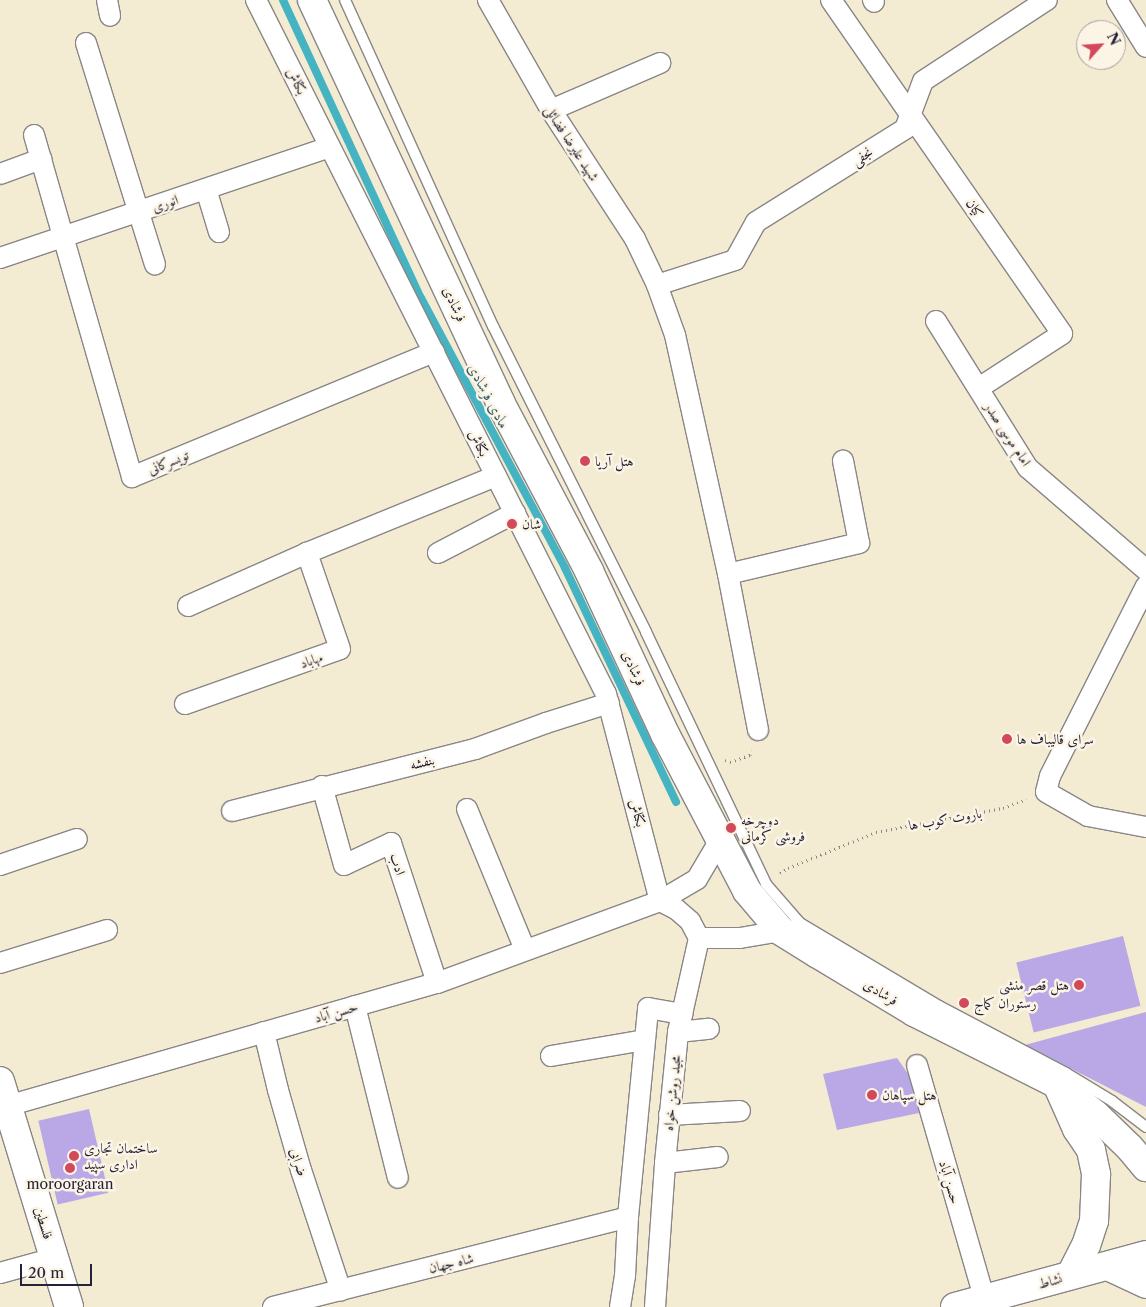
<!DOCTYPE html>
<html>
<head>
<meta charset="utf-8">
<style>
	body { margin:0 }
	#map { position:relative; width:1146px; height:1307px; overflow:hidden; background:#f3ebd2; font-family:"Libre Caslon Text",Amiri,serif }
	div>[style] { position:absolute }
	.stream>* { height:8px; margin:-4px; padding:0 4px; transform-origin:4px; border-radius:4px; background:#46b3c3 }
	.building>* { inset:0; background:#b9a8e5; transform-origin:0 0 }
	.path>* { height:3px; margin-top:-1.5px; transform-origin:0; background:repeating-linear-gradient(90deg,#8a8686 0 1px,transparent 0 5px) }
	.roads { filter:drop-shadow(1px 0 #8a8686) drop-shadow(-1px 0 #8a8686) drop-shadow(0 1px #8a8686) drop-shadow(0 -1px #8a8686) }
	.service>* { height:10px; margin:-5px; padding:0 5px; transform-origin:5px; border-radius:5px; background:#fff }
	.minor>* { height:20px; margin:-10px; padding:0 10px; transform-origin:10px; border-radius:10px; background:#fff }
	.secondary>* { height:28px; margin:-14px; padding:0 14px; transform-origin:14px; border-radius:14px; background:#fff }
	.primary>* { height:28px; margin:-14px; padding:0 14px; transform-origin:14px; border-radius:14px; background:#fff }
	.dots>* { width:14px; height:14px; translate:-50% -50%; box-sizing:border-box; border:2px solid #fcf5e5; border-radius:50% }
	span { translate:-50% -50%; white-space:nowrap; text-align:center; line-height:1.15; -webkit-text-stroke:5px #fcf5e5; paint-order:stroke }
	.street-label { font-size:14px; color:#22223b }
	.poi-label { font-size:14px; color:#22223b }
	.left { translate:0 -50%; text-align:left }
	.right { translate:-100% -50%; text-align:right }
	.water-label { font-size:15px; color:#305c71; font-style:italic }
	.north { position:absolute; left:1076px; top:20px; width:50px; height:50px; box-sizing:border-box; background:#fcf5e5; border:1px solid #a5a1a1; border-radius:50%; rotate:64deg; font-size:14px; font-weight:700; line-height:20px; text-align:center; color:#22223b }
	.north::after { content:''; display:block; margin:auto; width:18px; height:22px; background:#d1495b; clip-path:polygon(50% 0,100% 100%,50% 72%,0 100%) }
	.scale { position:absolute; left:20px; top:1264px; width:72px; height:22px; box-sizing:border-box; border:2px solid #22223b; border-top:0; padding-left:6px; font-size:15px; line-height:18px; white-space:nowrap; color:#22223b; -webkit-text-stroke:4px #fcf5e5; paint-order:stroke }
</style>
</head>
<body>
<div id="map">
	<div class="stream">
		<i style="left:283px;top:0;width:328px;rotate:65.2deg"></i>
		<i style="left:421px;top:298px;width:306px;rotate:61.9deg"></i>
		<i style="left:565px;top:568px;width:259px;rotate:64.6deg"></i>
	</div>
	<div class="building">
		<i style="left:1123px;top:936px;width:72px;height:110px;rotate:76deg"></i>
		<i style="clip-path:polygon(1146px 1012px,1146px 1107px,1025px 1045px)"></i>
		<i style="clip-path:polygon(897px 1058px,911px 1078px,919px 1113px,837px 1130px,823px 1074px)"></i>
		<i style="left:89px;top:1109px;width:86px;height:52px;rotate:77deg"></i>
	</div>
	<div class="path">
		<i style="left:725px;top:760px;width:5px;rotate:22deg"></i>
		<i style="left:730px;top:762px;width:21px;rotate:-19deg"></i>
		<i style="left:750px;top:755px;width:5px;rotate:-68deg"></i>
		<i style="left:780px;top:873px;width:9px;rotate:-32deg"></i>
		<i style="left:788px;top:868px;width:95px;rotate:-22.2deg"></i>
		<i style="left:876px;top:832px;width:129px;rotate:-10.7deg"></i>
		<i style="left:1003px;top:808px;width:25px;rotate:-21deg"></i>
	</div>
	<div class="roads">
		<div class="service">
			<i style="left:345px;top:0;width:358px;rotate:65.6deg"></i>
			<i style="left:493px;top:326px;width:342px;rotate:63.4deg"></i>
			<i style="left:646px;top:632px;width:279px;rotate:64.5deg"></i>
			<i style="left:766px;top:884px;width:52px;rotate:48.9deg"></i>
			<i style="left:800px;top:923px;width:162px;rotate:30.8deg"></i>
			<i style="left:939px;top:1006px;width:144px;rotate:27.8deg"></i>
			<i style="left:1066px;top:1073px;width:54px;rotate:31.3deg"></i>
			<i style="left:1112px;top:1101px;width:43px;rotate:37.4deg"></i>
		</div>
		<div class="minor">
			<i style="left:107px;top:0;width:16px;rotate:79deg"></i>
			<i style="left:256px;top:0;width:777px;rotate:63.24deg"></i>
			<i style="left:606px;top:694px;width:214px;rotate:75.4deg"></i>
			<i style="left:488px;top:0;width:127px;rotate:60.2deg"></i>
			<i style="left:551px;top:110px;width:154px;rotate:56.9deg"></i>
			<i style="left:635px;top:239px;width:51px;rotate:64.4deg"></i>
			<i style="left:657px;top:285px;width:53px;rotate:70.2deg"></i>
			<i style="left:675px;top:335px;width:245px;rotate:77.5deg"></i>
			<i style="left:728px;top:574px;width:159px;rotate:79.1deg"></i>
			<i style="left:831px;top:0;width:406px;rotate:55.3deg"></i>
			<i style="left:1062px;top:334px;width:99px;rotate:147deg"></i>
			<i style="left:873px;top:0;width:2px;rotate:63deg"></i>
			<i style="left:1117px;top:0;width:55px;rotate:58.3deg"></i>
			<i style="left:86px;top:43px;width:232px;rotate:72.7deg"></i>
			<i style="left:551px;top:110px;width:119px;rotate:-23.3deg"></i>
			<i style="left:34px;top:135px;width:356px;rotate:74deg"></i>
			<i style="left:132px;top:477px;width:327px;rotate:-22.5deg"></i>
			<i style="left:0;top:174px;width:44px;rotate:-20.1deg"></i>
			<i style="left:206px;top:189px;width:45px;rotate:73.2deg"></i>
			<i style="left:0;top:258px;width:348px;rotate:-18.6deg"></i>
			<i style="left:657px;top:285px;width:82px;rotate:-17.8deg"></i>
			<i style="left:735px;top:260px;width:43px;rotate:-61.1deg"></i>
			<i style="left:756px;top:222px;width:176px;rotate:-32deg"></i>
			<i style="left:905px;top:129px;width:51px;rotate:-69.4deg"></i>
			<i style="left:923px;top:81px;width:148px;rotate:-33.2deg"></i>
			<i style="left:936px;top:321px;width:173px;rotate:58deg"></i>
			<i style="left:1028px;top:468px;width:156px;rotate:40.8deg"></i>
			<i style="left:438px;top:553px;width:87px;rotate:-27.5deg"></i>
			<i style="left:728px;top:574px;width:135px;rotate:-13.3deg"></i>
			<i style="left:859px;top:543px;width:84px;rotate:-101deg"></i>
			<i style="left:1146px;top:586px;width:213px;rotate:116.8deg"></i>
			<i style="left:1050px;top:776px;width:16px;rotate:104deg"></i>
			<i style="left:1046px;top:792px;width:48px;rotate:29.7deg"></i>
			<i style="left:1088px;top:816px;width:59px;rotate:10.7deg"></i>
			<i style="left:188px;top:606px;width:130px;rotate:-24deg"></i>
			<i style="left:307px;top:553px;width:204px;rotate:-22.2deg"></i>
			<i style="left:185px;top:704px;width:164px;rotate:-19.5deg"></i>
			<i style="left:340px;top:649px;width:102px;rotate:-109deg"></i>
			<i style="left:322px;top:786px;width:82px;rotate:74.4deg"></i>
			<i style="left:344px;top:865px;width:52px;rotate:-25.1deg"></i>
			<i style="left:391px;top:843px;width:147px;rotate:71.8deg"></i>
			<i style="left:467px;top:809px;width:152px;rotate:67.6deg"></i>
			<i style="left:232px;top:811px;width:251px;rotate:-14.3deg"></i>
			<i style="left:475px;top:749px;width:76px;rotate:-20.1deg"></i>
			<i style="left:546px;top:723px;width:66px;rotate:-17.6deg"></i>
			<i style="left:0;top:865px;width:81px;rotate:-18.7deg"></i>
			<i style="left:699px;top:938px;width:41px"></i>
			<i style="left:740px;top:938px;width:42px;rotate:-9.7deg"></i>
			<i style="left:0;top:963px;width:112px;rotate:-17.1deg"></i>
			<i style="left:355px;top:1006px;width:177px;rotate:76deg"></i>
			<i style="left:264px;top:1032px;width:60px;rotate:76.4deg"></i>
			<i style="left:278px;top:1090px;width:83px;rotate:74deg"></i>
			<i style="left:301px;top:1170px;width:127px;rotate:71.7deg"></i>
			<i style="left:678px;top:1032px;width:31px;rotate:-6deg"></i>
			<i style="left:551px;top:1056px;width:95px;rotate:-9.7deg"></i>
			<i style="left:917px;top:1065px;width:252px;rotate:73.9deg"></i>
			<i style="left:0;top:1108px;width:455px;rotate:-16deg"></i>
			<i style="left:437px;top:983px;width:238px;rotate:-20.2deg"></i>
			<i style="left:660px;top:901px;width:43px;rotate:-30.7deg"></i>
			<i style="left:697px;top:879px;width:45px;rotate:-59.5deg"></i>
			<i style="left:669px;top:1115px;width:71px;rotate:-3.2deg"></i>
			<i style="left:665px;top:1163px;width:53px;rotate:-6.5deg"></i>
			<i style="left:0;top:1273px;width:56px;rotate:-15.5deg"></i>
			<i style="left:273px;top:1307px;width:366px;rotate:-14.2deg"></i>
			<i style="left:620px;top:1307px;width:31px;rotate:-81deg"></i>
			<i style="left:625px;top:1276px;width:59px;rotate:-87.1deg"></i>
			<i style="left:628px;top:1217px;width:210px;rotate:-84.5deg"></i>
			<i style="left:648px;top:1008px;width:35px;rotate:10deg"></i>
			<i style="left:655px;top:1307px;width:144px;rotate:-86deg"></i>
			<i style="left:665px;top:1163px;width:132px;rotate:-84.3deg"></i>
			<i style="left:678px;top:1032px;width:96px;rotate:-77.4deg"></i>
			<i style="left:699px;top:938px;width:19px;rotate:-118deg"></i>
			<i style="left:690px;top:921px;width:18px;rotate:-139deg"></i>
			<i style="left:676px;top:909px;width:18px;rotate:-153deg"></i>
		</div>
		<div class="secondary">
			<i style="left:312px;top:0;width:444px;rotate:64.9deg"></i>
			<i style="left:500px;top:402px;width:191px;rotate:62.2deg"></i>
			<i style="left:589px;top:571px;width:180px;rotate:65deg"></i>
			<i style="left:665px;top:734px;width:177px;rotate:62.4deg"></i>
			<i style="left:747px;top:891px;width:52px;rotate:49.6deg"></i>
			<i style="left:781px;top:931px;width:44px;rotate:31.9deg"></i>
			<i style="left:818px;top:954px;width:112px;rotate:31.1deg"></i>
			<i style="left:914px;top:1012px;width:160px;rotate:26.7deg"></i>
			<i style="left:1057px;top:1084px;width:50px;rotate:38.5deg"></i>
			<i style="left:1096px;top:1115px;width:47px;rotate:44.1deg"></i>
			<i style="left:1130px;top:1148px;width:25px;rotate:50deg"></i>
			<i style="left:0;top:1081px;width:236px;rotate:73deg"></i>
		</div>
		<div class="primary">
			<i style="left:1057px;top:1084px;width:49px;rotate:66deg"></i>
			<i style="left:1077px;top:1129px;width:25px;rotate:56deg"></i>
			<i style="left:1091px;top:1150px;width:25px;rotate:78deg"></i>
			<i style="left:1096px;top:1174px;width:47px;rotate:92.4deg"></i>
			<i style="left:1094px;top:1221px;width:25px;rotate:108deg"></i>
			<i style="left:1086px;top:1245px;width:34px;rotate:117deg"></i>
			<i style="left:1108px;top:1266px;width:42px;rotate:25.3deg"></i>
			<i style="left:955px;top:1307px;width:198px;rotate:-15.2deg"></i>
		</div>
	</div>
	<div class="dots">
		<i style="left:585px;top:461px;background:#d1495b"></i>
		<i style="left:512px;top:524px;background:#d1495b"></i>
		<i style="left:1007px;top:739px;background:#d1495b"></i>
		<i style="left:731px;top:828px;background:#d1495b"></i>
		<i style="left:1079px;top:985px;background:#d1495b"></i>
		<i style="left:964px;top:1003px;background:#d1495b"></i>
		<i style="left:872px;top:1095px;background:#d1495b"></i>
		<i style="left:74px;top:1156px;background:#d1495b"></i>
		<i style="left:70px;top:1168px;background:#d1495b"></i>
	</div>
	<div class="street-label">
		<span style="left:297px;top:81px;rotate:63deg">بکتاش</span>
		<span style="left:572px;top:143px;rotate:57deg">شهید علیرضا فضائلی</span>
		<span style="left:862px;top:156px;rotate:-32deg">نجفی</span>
		<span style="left:165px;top:203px;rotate:-19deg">انوری</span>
		<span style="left:975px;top:208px;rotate:56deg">کیان</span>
		<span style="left:455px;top:304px;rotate:65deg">فرشادی</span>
		<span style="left:1008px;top:434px;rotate:57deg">امام موسی صدر</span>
		<span style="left:479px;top:443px;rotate:63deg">بکتاش</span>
		<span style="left:168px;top:462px;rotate:-22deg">تویسرکانی</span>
		<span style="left:311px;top:660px;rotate:-20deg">مهاباد</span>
		<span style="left:634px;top:668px;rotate:65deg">فرشادی</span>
		<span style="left:422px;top:762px;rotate:-14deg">بنفشه</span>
		<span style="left:638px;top:813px;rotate:75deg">بکتاش</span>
		<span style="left:945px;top:819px;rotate:-10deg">باروت کوب ها</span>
		<span style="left:398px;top:864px;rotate:72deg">ادب</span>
		<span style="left:881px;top:992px;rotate:31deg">فرشادی</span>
		<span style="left:336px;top:1012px;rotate:-16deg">حسن آباد</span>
		<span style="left:672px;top:1093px;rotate:-84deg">مجید روشن خواه</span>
		<span style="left:299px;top:1162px;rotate:73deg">ضرابی</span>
		<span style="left:950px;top:1182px;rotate:74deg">حسن آباد</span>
		<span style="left:44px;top:1223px;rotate:73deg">فلسطین</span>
		<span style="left:451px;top:1263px;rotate:-14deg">شاه جهان</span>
		<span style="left:1050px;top:1281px;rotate:-15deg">نشاط</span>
	</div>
	<div class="poi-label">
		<span class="left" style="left:595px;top:461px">هتل آریا</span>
		<span class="left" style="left:522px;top:524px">شان</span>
		<span class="left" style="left:1017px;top:739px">سرای قالیباف ها</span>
		<span class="left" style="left:741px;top:828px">دوچرخه<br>فروشی کرمانی</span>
		<span class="right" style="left:1069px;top:985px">هتل قصر منشی</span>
		<span class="left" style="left:974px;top:1003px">رستوران کماج</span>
		<span class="left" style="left:882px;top:1095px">هتل سپاهان</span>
		<span class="left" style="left:84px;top:1156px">ساختمان تجاری<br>اداری سپید</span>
		<span style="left:70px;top:1184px">moroorgaran</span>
	</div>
	<div class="water-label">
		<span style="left:489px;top:396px;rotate:62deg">مادی فرشادی</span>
	</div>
	<div class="north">N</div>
	<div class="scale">20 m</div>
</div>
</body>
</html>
